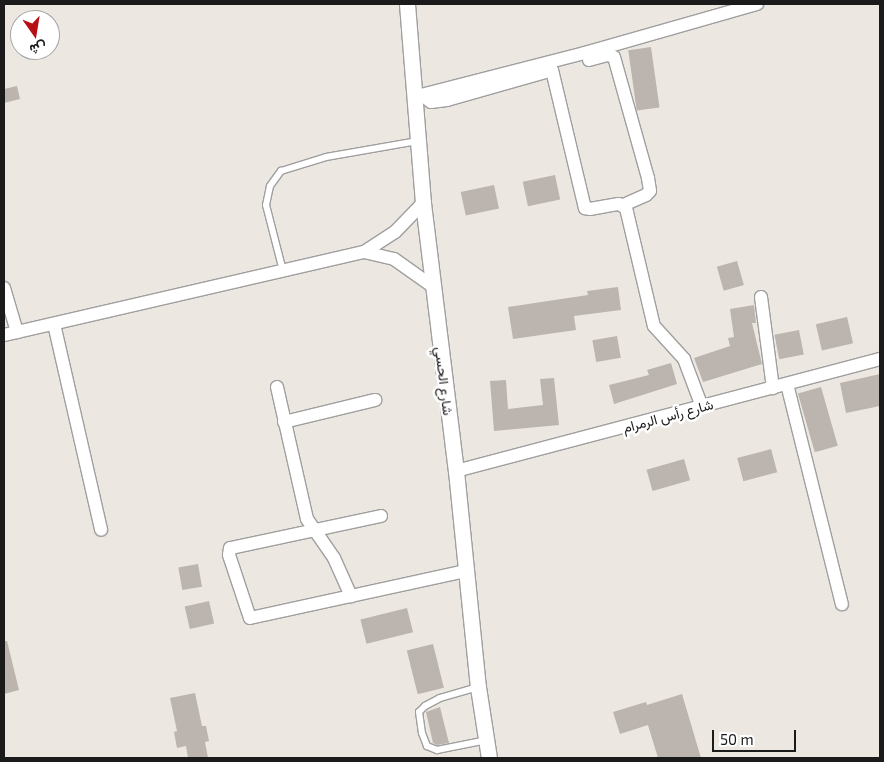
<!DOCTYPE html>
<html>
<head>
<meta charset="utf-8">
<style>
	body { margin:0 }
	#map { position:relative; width:884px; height:762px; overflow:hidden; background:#ece8e1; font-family:"Exo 2",Vazirmatn,sans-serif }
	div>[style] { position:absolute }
	.building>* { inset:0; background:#bcb4ae; transform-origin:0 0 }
	.roads { filter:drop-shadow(1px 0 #9f9f9f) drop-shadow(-1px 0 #9f9f9f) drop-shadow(0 1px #9f9f9f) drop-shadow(0 -1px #9f9f9f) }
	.service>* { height:6px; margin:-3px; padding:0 3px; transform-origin:3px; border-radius:3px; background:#fff }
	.minor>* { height:12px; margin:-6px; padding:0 6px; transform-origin:6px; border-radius:6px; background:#fff }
	.tertiary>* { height:15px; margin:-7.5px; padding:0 7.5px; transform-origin:7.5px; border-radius:7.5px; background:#fff }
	span { translate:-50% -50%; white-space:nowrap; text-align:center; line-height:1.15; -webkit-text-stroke:5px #fff; paint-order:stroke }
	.street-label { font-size:14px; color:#1b1b1b }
	.frame { position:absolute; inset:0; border:5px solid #1b1b1b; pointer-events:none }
	.north { position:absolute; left:10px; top:10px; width:50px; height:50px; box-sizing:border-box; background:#fff; border:1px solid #a4a4a4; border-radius:50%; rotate:167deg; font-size:14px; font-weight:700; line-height:20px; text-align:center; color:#1b1b1b }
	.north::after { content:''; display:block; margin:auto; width:18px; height:22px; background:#b61015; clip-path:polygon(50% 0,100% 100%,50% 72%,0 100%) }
	.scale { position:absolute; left:712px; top:730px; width:84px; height:22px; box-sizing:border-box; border:2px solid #1b1b1b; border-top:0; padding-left:6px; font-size:15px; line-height:18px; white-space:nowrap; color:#1b1b1b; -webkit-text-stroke:4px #fff; paint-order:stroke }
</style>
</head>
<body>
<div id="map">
	<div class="building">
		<i style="left:651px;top:47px;width:61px;height:23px;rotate:82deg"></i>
		<i style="clip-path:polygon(17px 86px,20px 99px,4px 103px,4px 89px)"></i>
		<i style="left:555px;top:175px;width:25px;height:33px;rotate:78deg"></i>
		<i style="left:494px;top:185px;width:24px;height:34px;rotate:78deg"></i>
		<i style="left:737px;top:261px;width:25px;height:21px;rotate:74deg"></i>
		<i style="clip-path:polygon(618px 287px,621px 310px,574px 316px,576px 330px,513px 339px,508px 307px,588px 295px,587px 291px)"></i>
		<i style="clip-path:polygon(754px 305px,756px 323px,752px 323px,762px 364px,703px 382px,694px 358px,730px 346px,728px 338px,734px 337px,730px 309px)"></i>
		<i style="left:847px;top:317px;width:27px;height:32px;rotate:77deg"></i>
		<i style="left:799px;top:330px;width:25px;height:25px;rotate:79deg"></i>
		<i style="left:617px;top:336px;width:22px;height:25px;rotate:80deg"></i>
		<i style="clip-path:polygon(671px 363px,677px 384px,614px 404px,609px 385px,649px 375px,647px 370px)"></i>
		<i style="clip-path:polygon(880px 374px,880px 406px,846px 413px,840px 383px)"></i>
		<i style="clip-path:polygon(554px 378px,559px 425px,494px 431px,490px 381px,506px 380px,508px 409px,543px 405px,540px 379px)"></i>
		<i style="left:821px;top:387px;width:61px;height:24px;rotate:74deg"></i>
		<i style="left:771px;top:449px;width:24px;height:35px;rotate:75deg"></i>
		<i style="left:684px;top:459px;width:22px;height:39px;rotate:74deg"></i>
		<i style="left:198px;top:564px;width:23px;height:20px;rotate:80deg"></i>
		<i style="left:209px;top:601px;width:23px;height:25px;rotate:77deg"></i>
		<i style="left:407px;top:608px;width:25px;height:48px;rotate:76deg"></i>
		<i style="clip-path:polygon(4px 641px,7px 641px,19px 690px,4px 694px)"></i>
		<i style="left:433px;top:644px;width:45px;height:27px;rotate:76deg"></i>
		<i style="clip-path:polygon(195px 693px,202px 726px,206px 726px,209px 741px,205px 742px,208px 758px,188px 758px,186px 746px,177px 748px,174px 732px,177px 731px,170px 698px)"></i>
		<i style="clip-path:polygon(682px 694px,701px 758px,658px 758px,648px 725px,620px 734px,613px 712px,646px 702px,647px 705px)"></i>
		<i style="clip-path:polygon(440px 707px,449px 743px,437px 745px,433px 743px,426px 712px)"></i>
	</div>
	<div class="roads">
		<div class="service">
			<i style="left:283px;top:271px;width:68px;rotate:-104.4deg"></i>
			<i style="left:266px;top:205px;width:19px;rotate:-78deg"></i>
			<i style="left:270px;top:186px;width:19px;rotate:-54deg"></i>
			<i style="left:281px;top:171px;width:47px;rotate:-17.3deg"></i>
			<i style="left:326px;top:157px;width:93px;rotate:-9.9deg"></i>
			<i style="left:478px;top:687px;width:40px;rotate:164deg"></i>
			<i style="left:440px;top:698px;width:17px;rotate:152deg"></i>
			<i style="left:425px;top:706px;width:8px;rotate:135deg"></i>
			<i style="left:419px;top:712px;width:21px;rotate:82deg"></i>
			<i style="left:422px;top:733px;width:14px;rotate:69deg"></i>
			<i style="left:427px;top:746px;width:11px;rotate:22deg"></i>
			<i style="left:437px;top:750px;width:51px;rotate:-11.3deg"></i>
		</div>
		<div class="minor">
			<i style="left:589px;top:60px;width:20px;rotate:-15deg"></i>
			<i style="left:608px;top:55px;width:6px;rotate:18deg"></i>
			<i style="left:614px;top:57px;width:126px;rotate:74.3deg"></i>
			<i style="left:648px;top:178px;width:13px;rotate:81deg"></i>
			<i style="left:650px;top:191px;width:6px;rotate:135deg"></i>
			<i style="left:646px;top:195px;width:24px;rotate:156deg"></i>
			<i style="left:422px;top:95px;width:11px;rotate:38deg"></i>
			<i style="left:431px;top:102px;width:16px;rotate:-7deg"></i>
			<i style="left:447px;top:100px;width:109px;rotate:-15.9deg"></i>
			<i style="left:552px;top:70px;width:142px;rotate:76.6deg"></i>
			<i style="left:585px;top:208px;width:5px;rotate:11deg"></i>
			<i style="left:590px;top:209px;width:29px;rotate:-10deg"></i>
			<i style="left:619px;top:204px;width:8px;rotate:30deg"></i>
			<i style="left:626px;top:208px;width:121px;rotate:76.7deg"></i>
			<i style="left:654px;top:326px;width:45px;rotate:47.7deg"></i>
			<i style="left:684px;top:359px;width:51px;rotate:69.4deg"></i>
			<i style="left:417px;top:96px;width:173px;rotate:-14.4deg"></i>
			<i style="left:585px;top:53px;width:179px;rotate:-15.9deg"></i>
			<i style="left:364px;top:252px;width:31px;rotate:13deg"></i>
			<i style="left:394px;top:259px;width:47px;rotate:35.4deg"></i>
			<i style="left:4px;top:288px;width:46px;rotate:73.5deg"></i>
			<i style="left:761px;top:297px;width:92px;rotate:82.5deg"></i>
			<i style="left:54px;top:324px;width:211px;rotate:77.1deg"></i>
			<i style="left:4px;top:335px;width:369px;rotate:-13deg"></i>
			<i style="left:364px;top:252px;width:37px;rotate:-33deg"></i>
			<i style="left:395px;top:232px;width:40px;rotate:-46deg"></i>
			<i style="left:787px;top:384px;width:227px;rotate:76deg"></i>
			<i style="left:277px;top:387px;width:135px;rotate:77.2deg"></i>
			<i style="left:307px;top:519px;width:47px;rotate:55.3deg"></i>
			<i style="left:334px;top:558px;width:42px;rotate:65.9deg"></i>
			<i style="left:284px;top:422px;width:94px;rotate:-13.6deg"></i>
			<i style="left:456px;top:471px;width:439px;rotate:-14.8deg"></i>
			<i style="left:381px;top:516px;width:154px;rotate:168deg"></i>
			<i style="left:230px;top:548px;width:7px;rotate:98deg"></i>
			<i style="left:229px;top:555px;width:66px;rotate:71.6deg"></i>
			<i style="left:250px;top:618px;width:220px;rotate:-12.3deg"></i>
		</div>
		<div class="tertiary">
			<i style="left:407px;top:4px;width:200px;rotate:85.4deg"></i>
			<i style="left:423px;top:203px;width:270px;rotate:83deg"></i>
			<i style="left:456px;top:471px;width:217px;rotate:84.2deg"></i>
			<i style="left:478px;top:687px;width:72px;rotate:81.2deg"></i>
		</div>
	</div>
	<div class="street-label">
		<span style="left:444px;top:381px;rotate:83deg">شارع الحسي</span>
		<span style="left:668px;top:416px;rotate:-15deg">شارع رأس الرمرام</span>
	</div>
	<div class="frame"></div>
	<div class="north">ش</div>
	<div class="scale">50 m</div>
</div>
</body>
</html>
